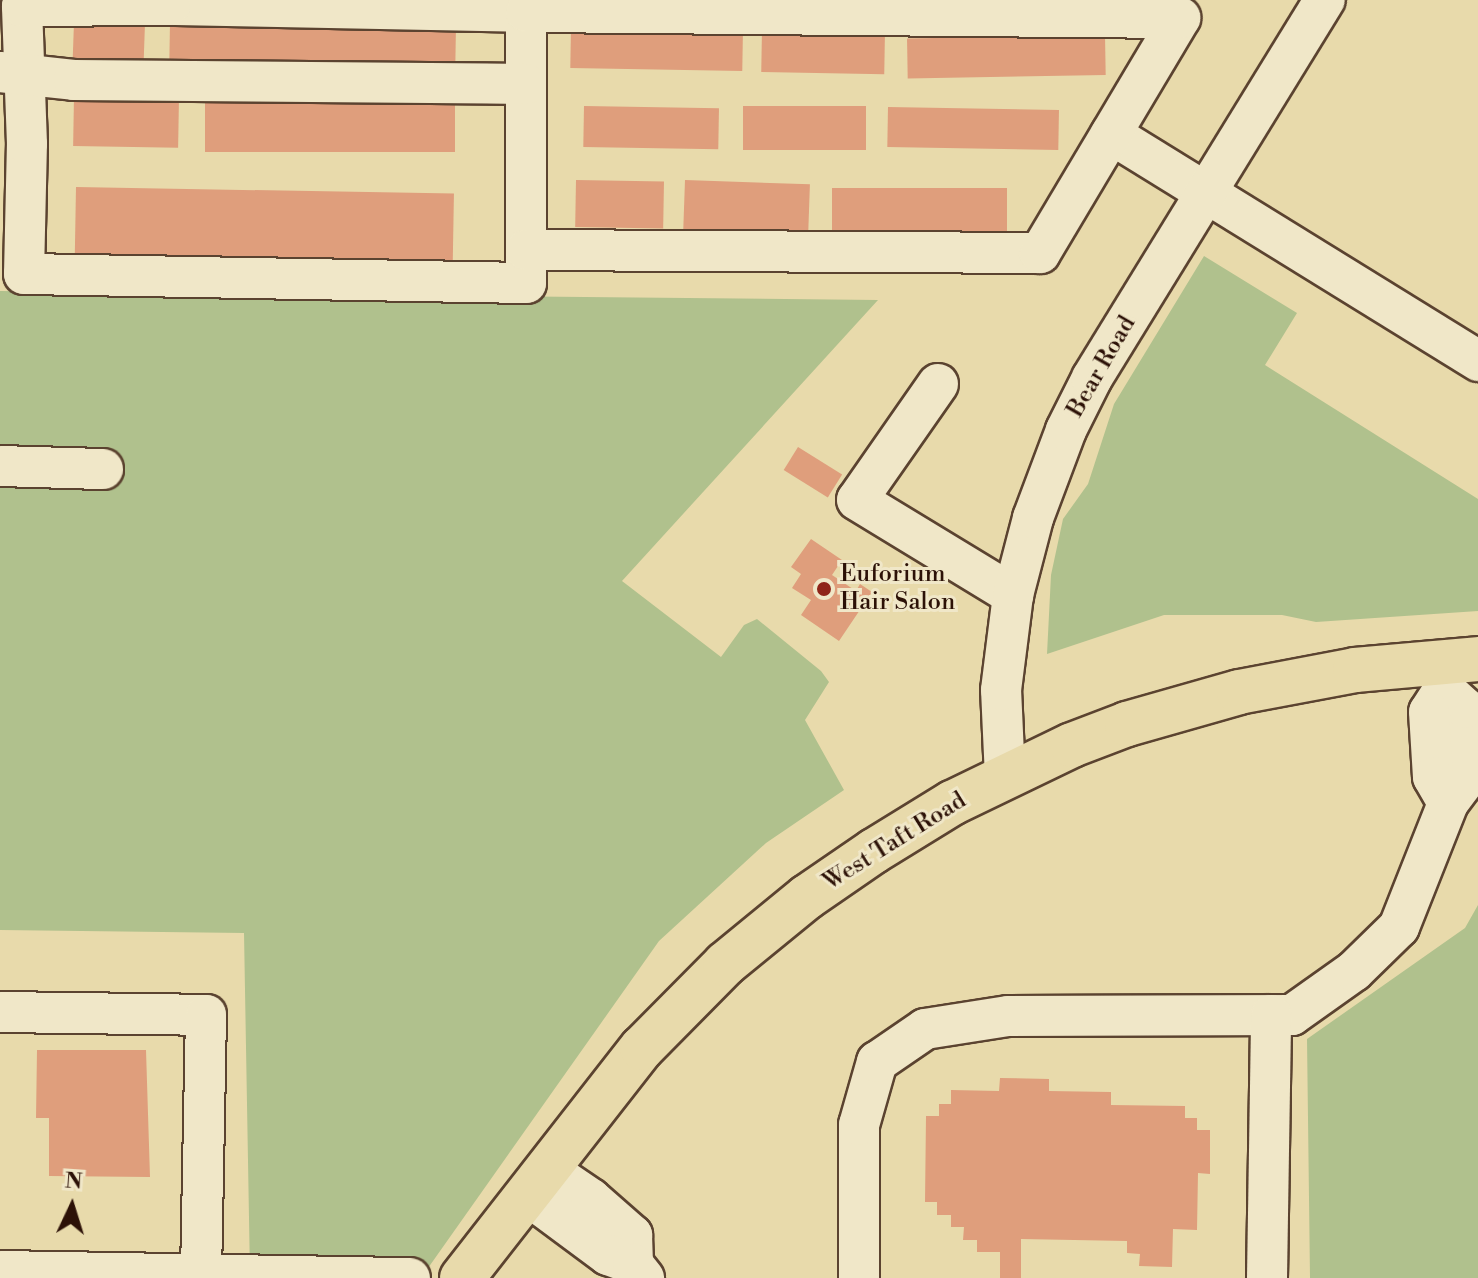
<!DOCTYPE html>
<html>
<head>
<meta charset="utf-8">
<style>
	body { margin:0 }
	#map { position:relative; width:1478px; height:1278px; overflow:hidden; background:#e8daab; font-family:"Libre Bodoni",serif }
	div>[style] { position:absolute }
	.green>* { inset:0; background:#b0c18d }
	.building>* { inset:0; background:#df9e7c; transform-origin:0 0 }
	.roads { filter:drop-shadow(2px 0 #5b4330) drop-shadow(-2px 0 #5b4330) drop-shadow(0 2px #5b4330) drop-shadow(0 -2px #5b4330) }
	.minor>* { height:40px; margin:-20px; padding:0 20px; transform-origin:20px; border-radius:20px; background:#f0e7c8 }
	.major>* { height:44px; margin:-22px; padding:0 22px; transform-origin:22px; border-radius:22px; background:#e8daab }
	.dots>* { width:22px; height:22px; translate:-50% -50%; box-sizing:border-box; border:4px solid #f0e7c8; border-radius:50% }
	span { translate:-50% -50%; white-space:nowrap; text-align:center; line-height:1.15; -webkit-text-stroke:6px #f0e7c8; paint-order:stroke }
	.street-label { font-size:24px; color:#2c1107 }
	.poi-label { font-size:24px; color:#2c1107 }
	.left { translate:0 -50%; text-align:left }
	.north { position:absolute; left:32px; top:1166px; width:80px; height:80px; -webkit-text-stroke:6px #f0e7c8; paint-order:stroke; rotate:4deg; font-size:22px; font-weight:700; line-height:32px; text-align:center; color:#2c1107 }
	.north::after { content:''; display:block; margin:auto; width:28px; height:36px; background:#2c1107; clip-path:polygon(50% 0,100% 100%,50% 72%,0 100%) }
</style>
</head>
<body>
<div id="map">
	<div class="green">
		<i style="clip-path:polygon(1204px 256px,1297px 313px,1265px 365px,1478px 499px,1478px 611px,1316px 622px,1282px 615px,1164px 615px,1047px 654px,1051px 575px,1063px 519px,1088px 484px,1114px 404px)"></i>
		<i style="clip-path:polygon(0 291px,878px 300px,622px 581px,721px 657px,744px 625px,757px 619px,821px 671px,829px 682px,805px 720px,844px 790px,766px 843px,659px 941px,421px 1278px,250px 1275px,244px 933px,0 930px)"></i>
		<i style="clip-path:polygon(1478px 905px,1478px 1278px,1310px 1278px,1307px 1039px,1465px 928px)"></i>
	</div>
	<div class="building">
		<i style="left:74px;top:22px;width:71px;height:36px;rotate:2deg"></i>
		<i style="left:170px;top:23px;width:286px;height:48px;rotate:1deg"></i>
		<i style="left:571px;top:27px;width:172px;height:41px;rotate:1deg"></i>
		<i style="left:762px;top:29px;width:123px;height:43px;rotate:1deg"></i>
		<i style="left:1105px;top:35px;width:40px;height:198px;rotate:89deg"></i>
		<i style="left:74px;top:96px;width:105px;height:50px;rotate:1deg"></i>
		<i style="left:205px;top:101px;width:250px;height:51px"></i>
		<i style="left:584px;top:106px;width:135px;height:41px;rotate:1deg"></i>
		<i style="left:743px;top:106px;width:123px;height:44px"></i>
		<i style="left:888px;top:107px;width:171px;height:40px;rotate:1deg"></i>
		<i style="left:576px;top:180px;width:88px;height:47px;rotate:1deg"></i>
		<i style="left:685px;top:180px;width:125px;height:52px;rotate:2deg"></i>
		<i style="left:76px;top:187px;width:378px;height:70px;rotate:1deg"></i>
		<i style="left:832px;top:188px;width:175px;height:49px"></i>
		<i style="left:798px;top:447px;width:52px;height:27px;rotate:32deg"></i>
		<i style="clip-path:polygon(811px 539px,842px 560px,832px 575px,856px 591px,860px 584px,872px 592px,839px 641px,801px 615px,811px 600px,792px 588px,801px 574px,791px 567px)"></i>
		<i style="clip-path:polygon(37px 1050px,146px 1050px,150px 1177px,49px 1176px,49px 1118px,36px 1118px)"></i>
		<i style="clip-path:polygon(1000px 1078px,1049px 1079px,1049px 1091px,1111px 1092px,1111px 1105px,1185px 1106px,1185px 1118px,1197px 1118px,1197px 1130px,1210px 1130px,1210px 1174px,1198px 1173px,1197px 1230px,1173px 1229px,1172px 1267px,1139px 1266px,1140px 1254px,1127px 1253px,1127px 1241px,1021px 1239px,1021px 1278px,1000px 1278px,1000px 1252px,977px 1252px,977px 1240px,963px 1240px,964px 1227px,951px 1227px,951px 1215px,937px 1215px,937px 1202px,925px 1202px,926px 1116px,939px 1116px,939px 1104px,951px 1104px,951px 1090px,999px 1091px)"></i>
	</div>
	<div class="roads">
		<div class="minor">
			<i style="left:170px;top:5px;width:356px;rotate:1.1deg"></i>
			<i style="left:526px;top:12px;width:271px;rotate:90deg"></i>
			<i style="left:526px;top:283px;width:502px;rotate:-178.97deg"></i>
			<i style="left:24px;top:274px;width:130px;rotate:-88.7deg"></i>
			<i style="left:27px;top:144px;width:138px;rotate:-92.1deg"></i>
			<i style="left:22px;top:6px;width:148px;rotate:-0.4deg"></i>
			<i style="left:0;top:72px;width:74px;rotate:6.2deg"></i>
			<i style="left:74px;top:80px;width:452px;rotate:0.5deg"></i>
			<i style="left:1111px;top:134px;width:432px;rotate:31.7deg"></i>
			<i style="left:526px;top:250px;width:514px;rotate:0.33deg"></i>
			<i style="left:1040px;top:253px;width:274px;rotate:-59.2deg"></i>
			<i style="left:1180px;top:18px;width:654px;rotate:-179.47deg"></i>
			<i style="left:938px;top:384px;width:141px;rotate:124.9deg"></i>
			<i style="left:857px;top:500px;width:183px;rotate:31.3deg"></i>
			<i style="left:0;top:466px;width:103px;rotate:1.7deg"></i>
			<i style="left:1005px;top:777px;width:87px;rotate:-92.6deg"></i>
			<i style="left:1001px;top:690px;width:96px;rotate:-82.8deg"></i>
			<i style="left:1013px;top:595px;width:80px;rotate:-75.4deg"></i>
			<i style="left:1033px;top:518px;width:94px;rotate:-69.4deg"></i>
			<i style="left:1066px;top:430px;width:58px;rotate:-63.4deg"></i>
			<i style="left:1092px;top:378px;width:444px;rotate:-58.4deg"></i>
			<i style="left:0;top:1012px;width:206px;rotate:0.8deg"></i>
			<i style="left:206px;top:1015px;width:260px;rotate:91.1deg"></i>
			<i style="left:547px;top:1169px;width:53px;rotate:34.3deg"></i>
			<i style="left:591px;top:1199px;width:55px;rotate:41.3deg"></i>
			<i style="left:632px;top:1235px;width:29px;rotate:88deg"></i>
			<i style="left:527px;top:1195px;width:101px;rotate:36.5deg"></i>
			<i style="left:608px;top:1255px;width:27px;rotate:20deg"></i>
			<i style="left:633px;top:1264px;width:18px;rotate:52deg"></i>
			<i style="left:0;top:1271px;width:410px;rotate:1deg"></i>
			<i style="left:859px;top:1278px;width:153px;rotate:-90deg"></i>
			<i style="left:859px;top:1125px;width:66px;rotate:-74.1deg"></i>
			<i style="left:877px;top:1062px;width:58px;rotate:-34.5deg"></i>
			<i style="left:925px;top:1029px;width:84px;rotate:-8.9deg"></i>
			<i style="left:1008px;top:1016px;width:284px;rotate:-0.2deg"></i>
			<i style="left:1292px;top:1015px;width:76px;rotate:-35.4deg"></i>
			<i style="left:1354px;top:971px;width:63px;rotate:-44.4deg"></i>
			<i style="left:1399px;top:927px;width:133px;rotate:-68.4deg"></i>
			<i style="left:1448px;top:803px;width:30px;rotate:-53deg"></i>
			<i style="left:1466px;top:779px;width:71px;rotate:-90.8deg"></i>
			<i style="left:1465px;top:708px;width:28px;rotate:-138deg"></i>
			<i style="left:1444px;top:689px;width:27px;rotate:123deg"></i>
			<i style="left:1429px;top:712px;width:65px;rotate:86.5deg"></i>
			<i style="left:1433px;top:777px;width:30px;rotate:60deg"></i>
			<i style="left:1267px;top:1278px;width:263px;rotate:-89.1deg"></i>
		</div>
		<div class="major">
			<i style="left:462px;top:1278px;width:292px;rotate:-52deg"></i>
			<i style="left:642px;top:1048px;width:118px;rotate:-45.3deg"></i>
			<i style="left:725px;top:964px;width:106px;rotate:-39.3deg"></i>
			<i style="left:807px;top:897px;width:81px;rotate:-34.5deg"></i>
			<i style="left:874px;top:851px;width:92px;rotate:-31.6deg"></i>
			<i style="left:952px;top:803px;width:133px;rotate:-25.8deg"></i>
			<i style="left:1072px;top:745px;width:59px;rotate:-20.9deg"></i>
			<i style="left:1127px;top:724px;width:116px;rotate:-15.9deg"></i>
			<i style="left:1239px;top:692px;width:118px;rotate:-10.7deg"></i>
			<i style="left:1355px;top:670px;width:123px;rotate:-5.1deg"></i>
		</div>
	</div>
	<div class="dots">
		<i style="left:824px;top:589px;background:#8f2418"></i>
	</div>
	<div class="street-label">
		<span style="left:1102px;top:367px;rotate:-60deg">Bear Road</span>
		<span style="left:895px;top:842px;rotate:-32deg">West Taft Road</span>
	</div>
	<div class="poi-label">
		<span class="left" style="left:840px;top:589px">Euforium<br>Hair Salon</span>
	</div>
	<div class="north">N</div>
</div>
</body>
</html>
